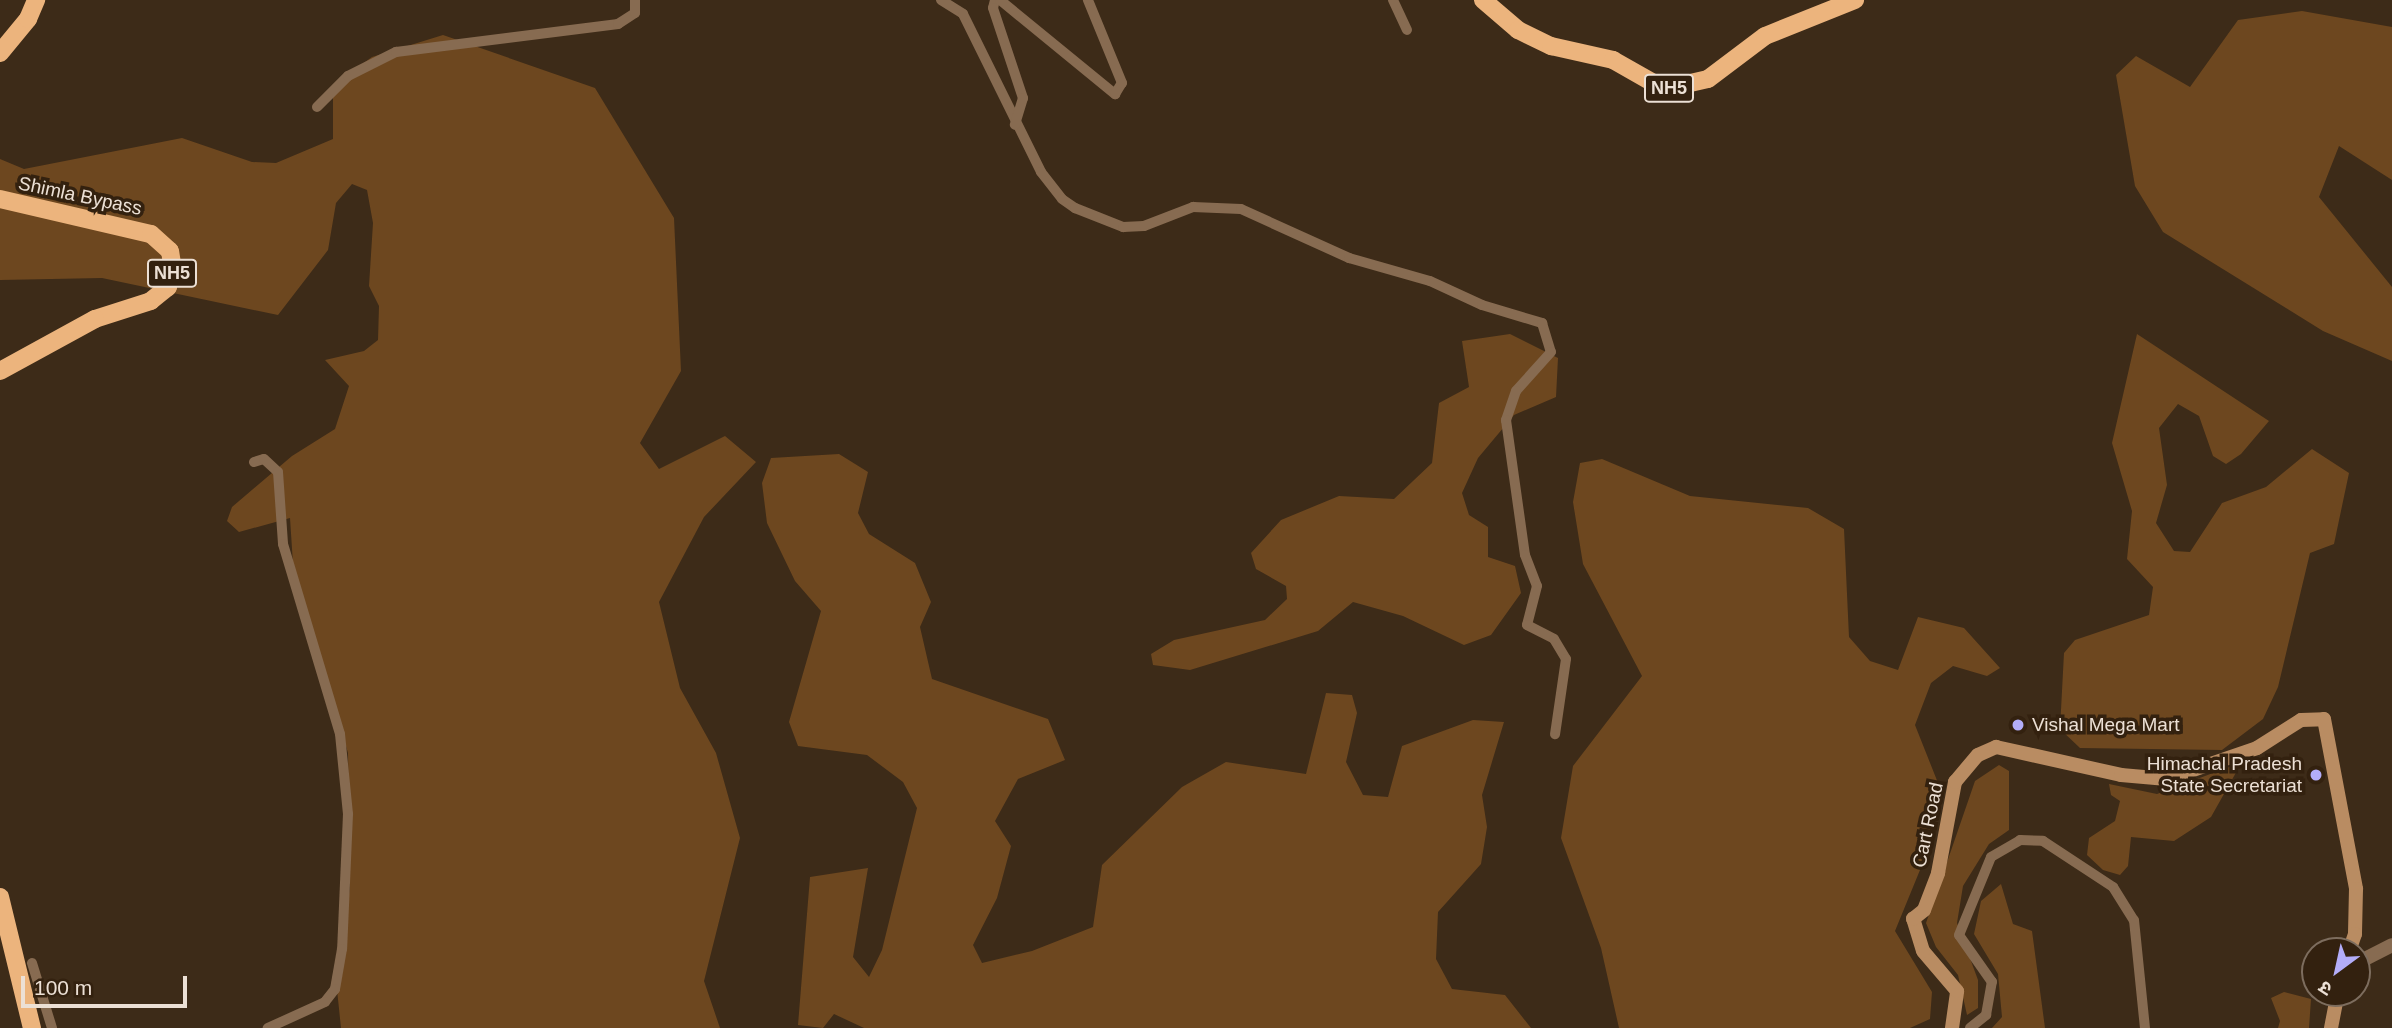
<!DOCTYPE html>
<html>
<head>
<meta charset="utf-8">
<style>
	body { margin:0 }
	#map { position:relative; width:2392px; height:1028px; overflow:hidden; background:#3d2b18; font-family:Helvetica,"Noto Sans Devanagari",sans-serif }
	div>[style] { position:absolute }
	.green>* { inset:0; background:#6d471f }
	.minor>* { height:10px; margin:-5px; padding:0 5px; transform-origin:5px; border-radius:5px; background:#876b51 }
	.tertiary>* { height:14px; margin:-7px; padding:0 7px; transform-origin:7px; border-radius:7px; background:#876b51 }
	.secondary>* { height:14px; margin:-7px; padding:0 7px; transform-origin:7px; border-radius:7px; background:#b98c62 }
	.trunk>* { height:18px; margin:-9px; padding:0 9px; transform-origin:9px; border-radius:9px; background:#ecb47d }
	.dots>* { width:19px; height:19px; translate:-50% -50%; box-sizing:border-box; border:4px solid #33210f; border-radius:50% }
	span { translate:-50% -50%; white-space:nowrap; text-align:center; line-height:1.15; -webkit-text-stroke:7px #33210f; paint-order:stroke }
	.shield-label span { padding:2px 5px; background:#33210f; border:2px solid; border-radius:5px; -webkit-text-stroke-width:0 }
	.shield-label { font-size:18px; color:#ece0d5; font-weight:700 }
	.street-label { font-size:19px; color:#ece0d5 }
	.poi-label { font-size:19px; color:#ece0d5 }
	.left { translate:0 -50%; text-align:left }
	.right { translate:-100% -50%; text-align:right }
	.north { position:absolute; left:2301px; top:937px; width:70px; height:70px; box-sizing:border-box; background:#33210f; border:2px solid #7d6d5e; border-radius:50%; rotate:213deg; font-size:19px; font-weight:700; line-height:28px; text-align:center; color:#ece0d5 }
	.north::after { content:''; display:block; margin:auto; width:24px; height:32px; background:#b3adf9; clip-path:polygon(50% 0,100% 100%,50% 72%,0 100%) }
	.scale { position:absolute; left:21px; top:976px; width:166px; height:32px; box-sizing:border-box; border:4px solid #ece0d5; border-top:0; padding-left:9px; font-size:21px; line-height:24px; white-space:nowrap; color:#ece0d5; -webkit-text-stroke:5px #33210f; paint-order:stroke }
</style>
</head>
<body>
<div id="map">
	<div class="green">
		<i style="clip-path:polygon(2302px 11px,2392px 27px,2392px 180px,2339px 146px,2319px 197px,2392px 287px,2392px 361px,2323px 331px,2163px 232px,2135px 186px,2116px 75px,2136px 56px,2190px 87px,2238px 20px)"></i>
		<i style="clip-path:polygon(443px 35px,595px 88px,674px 218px,681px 371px,640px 443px,659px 469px,725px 436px,756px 462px,704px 517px,659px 602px,680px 688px,716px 753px,740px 838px,704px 981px,720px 1028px,341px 1028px,336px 980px,350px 888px,348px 753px,293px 564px,290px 518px,239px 532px,227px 521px,232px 507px,292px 456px,335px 429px,349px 386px,325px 360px,364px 351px,378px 340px,379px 306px,369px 286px,373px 223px,367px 190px,352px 184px,336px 203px,328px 250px,278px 315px,102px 278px,0 280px,0 159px,24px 169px,182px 138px,252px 162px,276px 163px,333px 139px,333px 85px,372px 57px)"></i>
		<i style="clip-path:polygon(1510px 334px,1558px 358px,1556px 397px,1514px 415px,1478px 458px,1462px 493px,1469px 515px,1488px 527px,1488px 557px,1515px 566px,1521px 593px,1491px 635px,1464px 645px,1403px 616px,1353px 602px,1318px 631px,1190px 670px,1153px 665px,1151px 654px,1174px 640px,1265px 620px,1287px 599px,1286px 586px,1256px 569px,1251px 553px,1281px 520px,1339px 496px,1394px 499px,1432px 463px,1439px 403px,1469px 387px,1462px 341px)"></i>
		<i style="clip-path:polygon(2137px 334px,2269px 421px,2241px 454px,2226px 464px,2213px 456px,2199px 416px,2178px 404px,2159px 428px,2167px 485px,2156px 523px,2174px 551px,2190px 552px,2222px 503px,2266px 487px,2312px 449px,2349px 473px,2334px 544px,2310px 553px,2278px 687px,2263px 719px,2222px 750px,2080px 748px,2060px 729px,2064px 653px,2075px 640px,2149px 615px,2153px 587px,2127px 559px,2132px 511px,2112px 443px)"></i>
		<i style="clip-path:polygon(839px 454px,868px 472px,858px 513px,869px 534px,915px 563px,931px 602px,920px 627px,932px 679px,1048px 719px,1065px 760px,1018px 779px,995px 821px,1011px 846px,997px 898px,973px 945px,982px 963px,1032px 951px,1093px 927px,1102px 865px,1182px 787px,1226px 762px,1306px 774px,1326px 693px,1352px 695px,1357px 713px,1346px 762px,1363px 795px,1388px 797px,1402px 746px,1473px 720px,1504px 722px,1482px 795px,1487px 827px,1481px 864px,1438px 912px,1436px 959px,1452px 989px,1505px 995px,1531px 1028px,864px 1028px,834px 1014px,823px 1028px,798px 1025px,810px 877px,868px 868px,853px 957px,869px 977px,882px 950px,917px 808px,903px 782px,867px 755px,798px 746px,789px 722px,821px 611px,795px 581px,767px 523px,762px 483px,771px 458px)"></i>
		<i style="clip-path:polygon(1602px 459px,1690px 496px,1808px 508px,1844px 529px,1849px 637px,1870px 661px,1898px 670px,1918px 617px,1964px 628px,2000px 668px,1987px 676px,1953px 666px,1931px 683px,1915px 725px,1940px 788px,1920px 870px,1895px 931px,1932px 992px,1930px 1019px,1910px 1028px,1619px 1028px,1601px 948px,1561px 838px,1573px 766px,1642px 676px,1583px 564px,1573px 502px,1580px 463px)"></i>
		<i style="clip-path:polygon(1999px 765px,2009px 771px,2009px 830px,1989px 844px,1963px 886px,1957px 923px,1978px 980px,1978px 1008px,1967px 1015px,1958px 975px,1936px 947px,1926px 923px,1975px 781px)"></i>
		<i style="clip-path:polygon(2229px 767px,2238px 769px,2211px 817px,2174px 841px,2131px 837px,2128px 866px,2120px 875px,2103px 870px,2087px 855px,2089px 838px,2115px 821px,2120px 801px,2111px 795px,2109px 784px,2157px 794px)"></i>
		<i style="clip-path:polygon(2001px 884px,2013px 924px,2032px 931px,2045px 1028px,1992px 1028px,2002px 1017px,1998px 974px,1974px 934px,1981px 901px)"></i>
		<i style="clip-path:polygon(2284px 992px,2311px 999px,2309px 1028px,2278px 1028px,2280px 1021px,2271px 998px)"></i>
	</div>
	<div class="minor">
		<i style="left:941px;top:0;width:26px;rotate:32deg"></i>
		<i style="left:963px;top:14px;width:176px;rotate:63.7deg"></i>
		<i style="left:1041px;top:172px;width:34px;rotate:52deg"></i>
		<i style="left:1062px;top:199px;width:16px;rotate:35deg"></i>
		<i style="left:1075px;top:208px;width:52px;rotate:21.6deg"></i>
		<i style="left:1123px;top:227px;width:21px;rotate:-3deg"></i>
		<i style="left:1144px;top:226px;width:53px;rotate:-21.2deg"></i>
		<i style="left:1193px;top:207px;width:48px;rotate:2.4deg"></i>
		<i style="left:1241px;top:209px;width:119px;rotate:24.4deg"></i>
		<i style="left:1349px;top:258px;width:84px;rotate:15.9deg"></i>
		<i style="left:1430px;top:281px;width:57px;rotate:24.8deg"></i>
		<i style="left:1482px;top:305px;width:63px;rotate:16.7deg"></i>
		<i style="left:1542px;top:323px;width:30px;rotate:73deg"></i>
		<i style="left:1551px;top:352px;width:52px;rotate:131.9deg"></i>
		<i style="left:1516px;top:391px;width:31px;rotate:109deg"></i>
		<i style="left:1506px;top:420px;width:136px;rotate:82deg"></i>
		<i style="left:1525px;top:555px;width:33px;rotate:69deg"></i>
		<i style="left:1537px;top:586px;width:40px;rotate:104.4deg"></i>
		<i style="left:1527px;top:625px;width:30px;rotate:27deg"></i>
		<i style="left:1554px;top:639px;width:23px;rotate:59deg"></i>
		<i style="left:1566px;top:659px;width:76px;rotate:98.3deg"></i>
		<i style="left:995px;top:0;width:8px;rotate:104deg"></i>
		<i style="left:993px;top:8px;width:95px;rotate:71.6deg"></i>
		<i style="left:1023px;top:98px;width:28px;rotate:107deg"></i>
		<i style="left:1000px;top:0;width:149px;rotate:39.3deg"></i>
		<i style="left:1115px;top:94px;width:13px;rotate:-58deg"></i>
		<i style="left:1122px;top:83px;width:90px;rotate:-112.3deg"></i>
		<i style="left:1393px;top:0;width:33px;rotate:65deg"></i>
		<i style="left:317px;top:107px;width:44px;rotate:-45deg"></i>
		<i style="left:348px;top:76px;width:54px;rotate:-26.6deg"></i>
		<i style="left:396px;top:52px;width:224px;rotate:-7.2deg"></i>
		<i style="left:618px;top:24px;width:20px;rotate:-33deg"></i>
		<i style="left:635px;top:13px;width:13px;rotate:-90deg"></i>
		<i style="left:254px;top:462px;width:10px;rotate:-17deg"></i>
		<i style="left:264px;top:459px;width:19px;rotate:43deg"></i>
		<i style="left:278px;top:472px;width:72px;rotate:86deg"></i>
		<i style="left:283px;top:544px;width:198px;rotate:73.3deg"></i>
		<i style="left:340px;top:734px;width:80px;rotate:84.3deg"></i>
		<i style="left:348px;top:814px;width:135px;rotate:92.5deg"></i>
		<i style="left:342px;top:949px;width:41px;rotate:99.9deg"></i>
		<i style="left:335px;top:989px;width:16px;rotate:128deg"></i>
		<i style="left:325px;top:1002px;width:63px;rotate:155.5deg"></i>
		<i style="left:32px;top:963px;width:68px;rotate:72.9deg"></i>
		<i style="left:1970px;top:1028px;width:21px;rotate:-39deg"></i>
		<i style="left:1986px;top:1015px;width:34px;rotate:-80deg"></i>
		<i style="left:1992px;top:982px;width:57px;rotate:-125.1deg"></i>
		<i style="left:1959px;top:935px;width:84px;rotate:-67.7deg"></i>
		<i style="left:1991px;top:857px;width:34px;rotate:-30deg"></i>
		<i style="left:2020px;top:840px;width:23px;rotate:2deg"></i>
		<i style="left:2043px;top:841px;width:84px;rotate:33.3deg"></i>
		<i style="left:2113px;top:887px;width:39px;rotate:58deg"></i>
		<i style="left:2134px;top:920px;width:109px;rotate:84.2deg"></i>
	</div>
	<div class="tertiary">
		<i style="left:2357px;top:963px;width:39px;rotate:-27deg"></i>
	</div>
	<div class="secondary">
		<i style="left:1952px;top:1028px;width:37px;rotate:-82deg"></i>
		<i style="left:1957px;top:991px;width:52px;rotate:-130.4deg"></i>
		<i style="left:1923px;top:951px;width:34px;rotate:-107deg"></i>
		<i style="left:1913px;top:919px;width:14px;rotate:-39deg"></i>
		<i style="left:1924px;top:910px;width:40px;rotate:-69deg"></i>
		<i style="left:1938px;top:873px;width:93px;rotate:-79.4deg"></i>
		<i style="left:1955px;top:782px;width:35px;rotate:-50deg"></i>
		<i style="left:1978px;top:755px;width:20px;rotate:-24deg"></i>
		<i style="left:1996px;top:747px;width:128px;rotate:12.6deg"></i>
		<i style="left:2121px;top:775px;width:46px;rotate:5deg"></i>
		<i style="left:2167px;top:779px;width:95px;rotate:-19deg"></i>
		<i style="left:2257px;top:748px;width:52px;rotate:-32.5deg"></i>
		<i style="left:2301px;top:720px;width:23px;rotate:-2deg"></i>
		<i style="left:2324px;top:719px;width:173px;rotate:79.3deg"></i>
		<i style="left:2356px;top:889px;width:45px;rotate:91.3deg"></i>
		<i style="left:2355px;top:934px;width:18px;rotate:109deg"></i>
		<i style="left:2331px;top:1028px;width:36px;rotate:-79deg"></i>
	</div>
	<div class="trunk">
		<i style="left:1483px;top:0;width:46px;rotate:40.6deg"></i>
		<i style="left:1518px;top:30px;width:37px;rotate:26deg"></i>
		<i style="left:1551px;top:46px;width:64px;rotate:12.7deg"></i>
		<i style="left:1613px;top:60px;width:59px;rotate:29.6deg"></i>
		<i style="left:1664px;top:89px;width:45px;rotate:-12.8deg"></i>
		<i style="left:1708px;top:79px;width:71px;rotate:-37deg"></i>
		<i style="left:1765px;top:36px;width:97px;rotate:-21.8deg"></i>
		<i style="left:0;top:53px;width:44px;rotate:-50.5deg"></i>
		<i style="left:28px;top:19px;width:21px;rotate:-67deg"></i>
		<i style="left:0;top:199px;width:155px;rotate:13.1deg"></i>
		<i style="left:151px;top:234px;width:25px;rotate:42deg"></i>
		<i style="left:170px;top:251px;width:18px;rotate:81deg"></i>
		<i style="left:173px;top:269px;width:19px;rotate:106deg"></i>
		<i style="left:168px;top:287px;width:22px;rotate:141deg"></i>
		<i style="left:151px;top:301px;width:59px;rotate:162.2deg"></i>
		<i style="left:95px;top:319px;width:108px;rotate:151.3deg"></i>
		<i style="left:0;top:897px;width:135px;rotate:76.3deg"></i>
	</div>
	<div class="dots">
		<i style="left:2018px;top:725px;background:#b3adf9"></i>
		<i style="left:2316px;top:775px;background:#b3adf9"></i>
	</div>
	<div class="shield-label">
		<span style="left:1669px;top:88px">NH5</span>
		<span style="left:172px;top:273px">NH5</span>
	</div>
	<div class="street-label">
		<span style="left:80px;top:196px;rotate:12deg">Shimla Bypass</span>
		<span style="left:1928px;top:825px;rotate:-78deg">Cart Road</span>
	</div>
	<div class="poi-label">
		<span class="left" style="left:2032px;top:725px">Vishal Mega Mart</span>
		<span class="right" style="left:2302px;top:775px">Himachal Pradesh<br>State Secretariat</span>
	</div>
	<div class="north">उ</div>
	<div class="scale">100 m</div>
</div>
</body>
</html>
